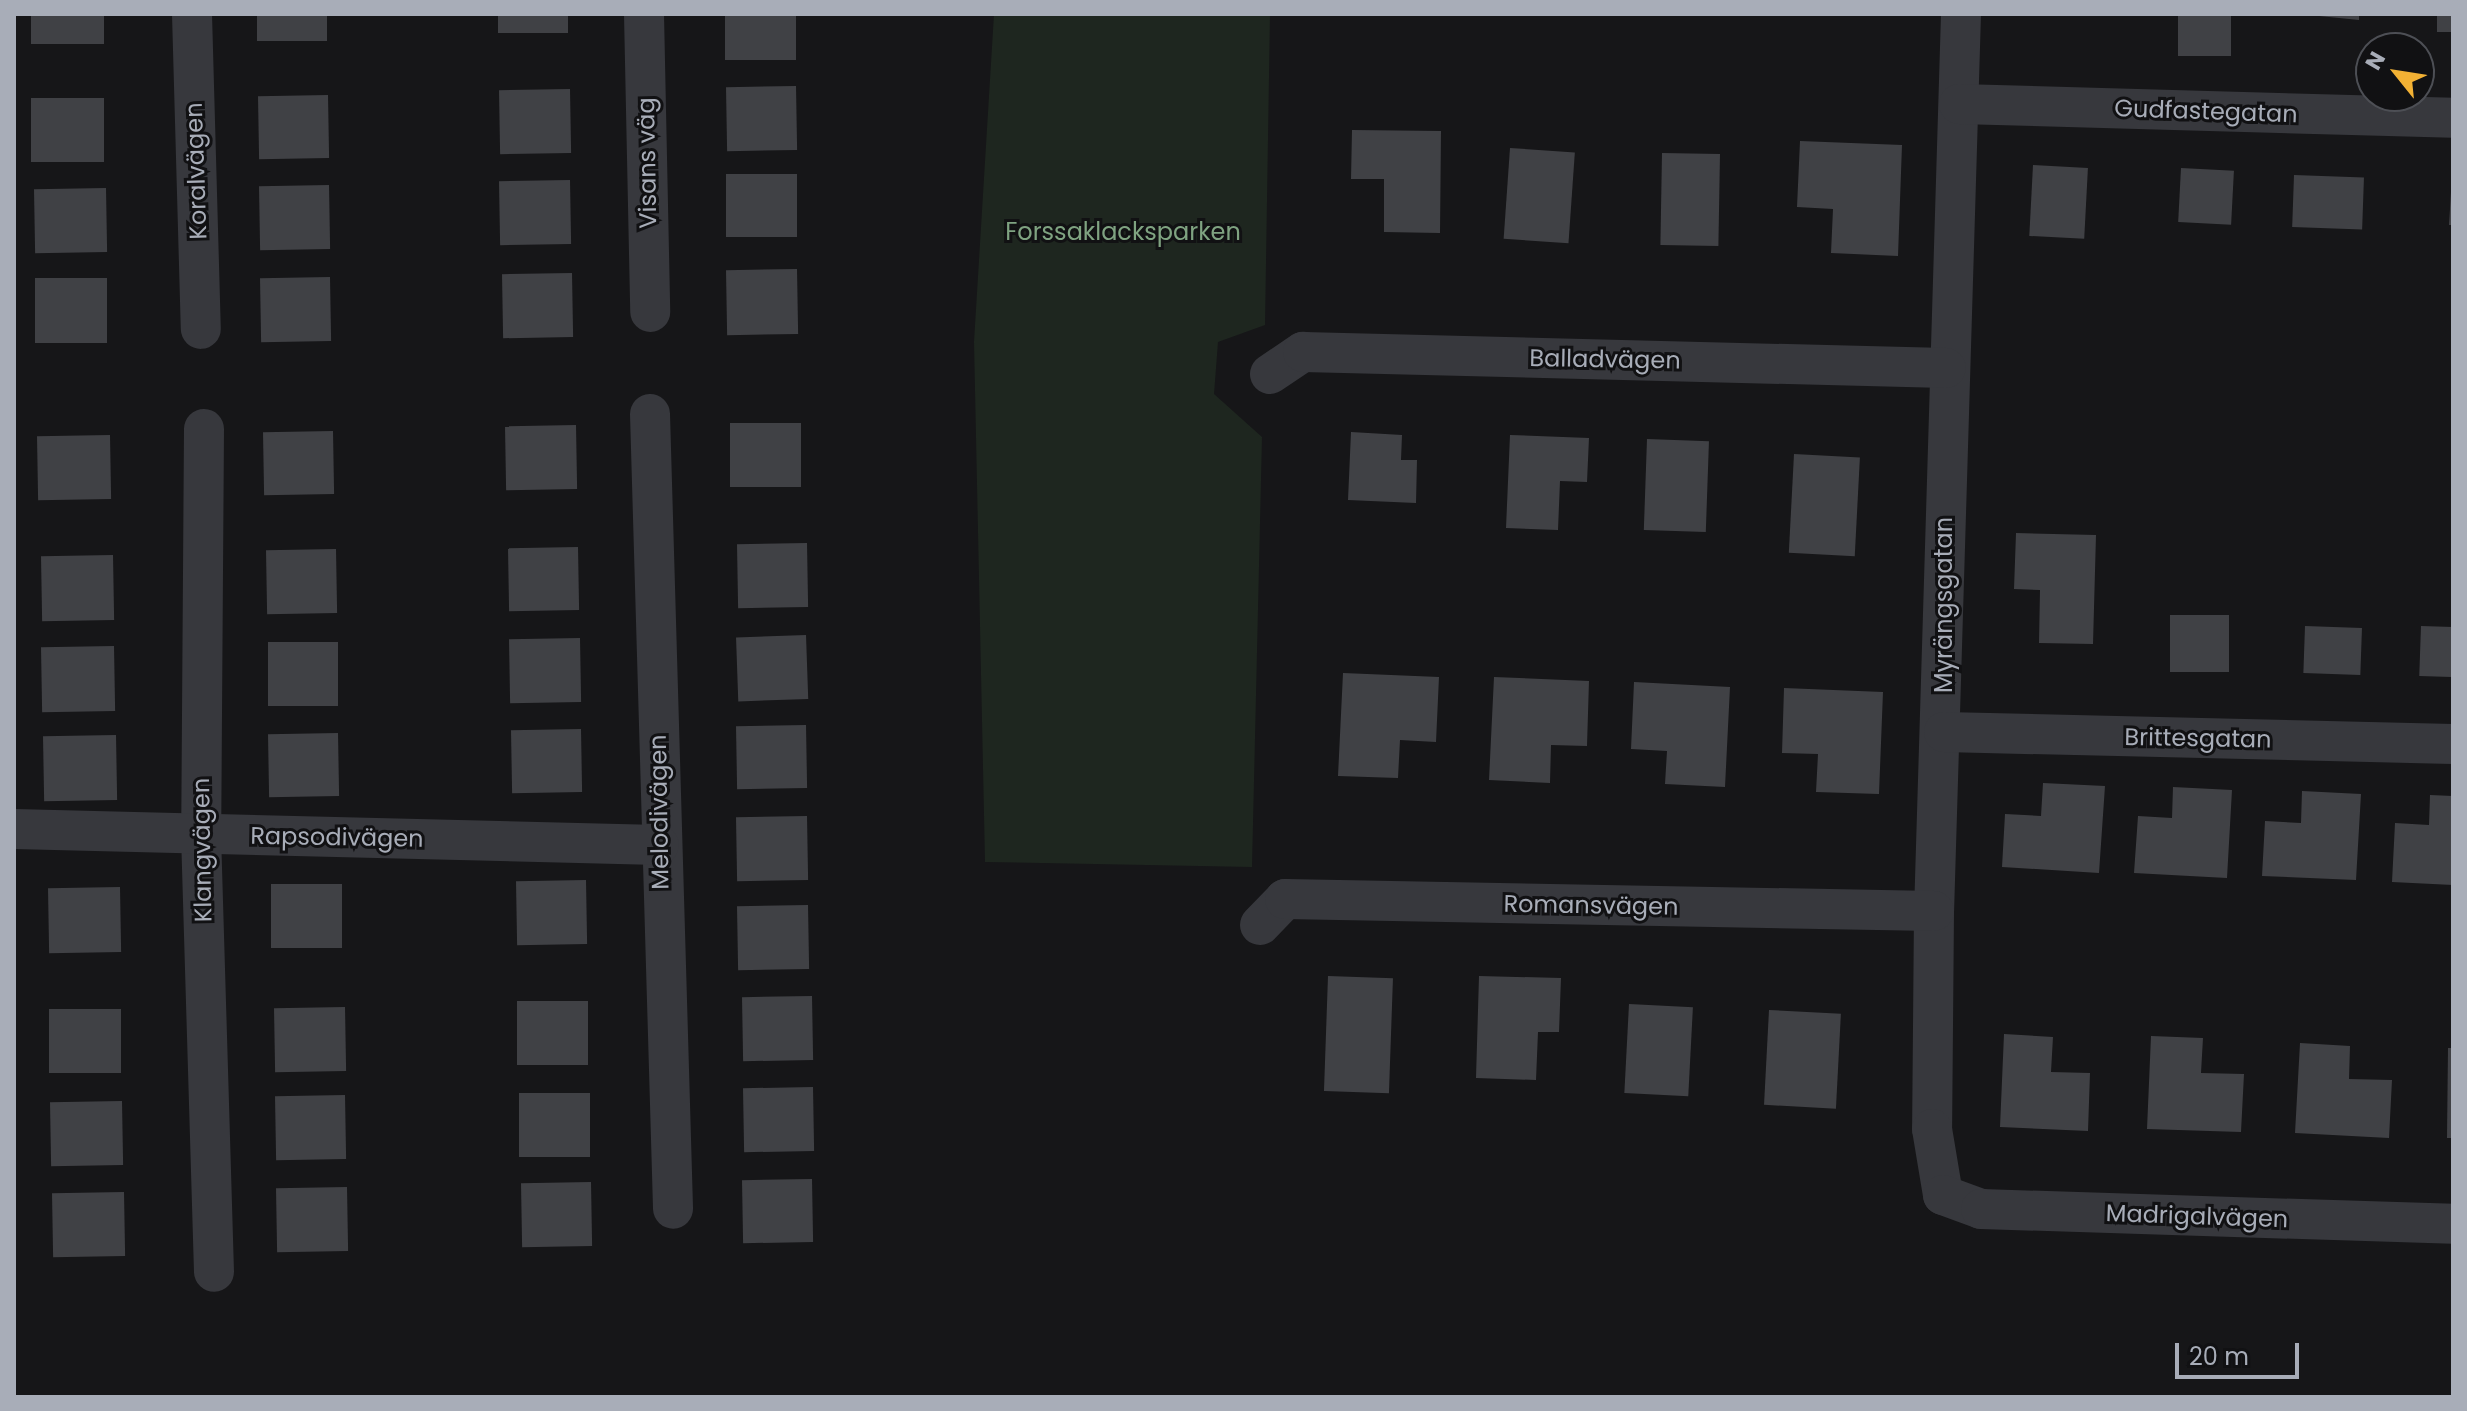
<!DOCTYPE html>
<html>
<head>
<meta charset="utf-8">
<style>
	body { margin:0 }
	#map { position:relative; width:2467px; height:1411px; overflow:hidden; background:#161618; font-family:Poppins,sans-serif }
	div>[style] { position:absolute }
	.green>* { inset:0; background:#1e261f }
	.building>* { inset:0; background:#404145; transform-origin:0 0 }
	.street>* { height:40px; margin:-20px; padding:0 20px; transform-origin:20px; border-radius:20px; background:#37383d }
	span { translate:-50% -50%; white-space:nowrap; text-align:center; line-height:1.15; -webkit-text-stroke:6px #111113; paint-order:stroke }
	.street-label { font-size:24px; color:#a8adb8 }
	.park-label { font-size:24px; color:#7fa381 }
	.frame { position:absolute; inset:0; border:16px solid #a8adb8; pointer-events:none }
	.north { position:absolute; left:2355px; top:32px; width:80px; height:80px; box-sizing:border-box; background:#111113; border:2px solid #4d4f55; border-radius:50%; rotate:300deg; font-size:22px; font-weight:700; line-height:32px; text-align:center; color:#a8adb8 }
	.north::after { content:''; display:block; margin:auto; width:28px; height:36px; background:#f2b134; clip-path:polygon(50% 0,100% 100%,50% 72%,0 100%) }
	.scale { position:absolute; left:2175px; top:1343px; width:124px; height:36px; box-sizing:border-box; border:4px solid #a8adb8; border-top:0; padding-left:10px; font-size:24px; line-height:28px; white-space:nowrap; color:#a8adb8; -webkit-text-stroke:6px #111113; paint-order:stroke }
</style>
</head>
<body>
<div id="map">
	<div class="green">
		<i style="clip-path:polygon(994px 14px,1270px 14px,1265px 325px,1218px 342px,1214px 394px,1262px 437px,1252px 867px,985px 862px,974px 342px)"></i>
	</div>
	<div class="building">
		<i style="left:31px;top:14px;width:73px;height:30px"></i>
		<i style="left:257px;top:14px;width:70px;height:27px"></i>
		<i style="left:498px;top:14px;width:70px;height:19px"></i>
		<i style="left:725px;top:14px;width:71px;height:46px"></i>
		<i style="left:2178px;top:14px;width:53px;height:42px"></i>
		<i style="clip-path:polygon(2299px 14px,2359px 14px,2359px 20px)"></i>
		<i style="left:2437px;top:14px;width:16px;height:18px"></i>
		<i style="left:796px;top:86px;width:64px;height:70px;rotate:89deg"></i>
		<i style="left:570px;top:89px;width:64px;height:71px;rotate:89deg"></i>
		<i style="left:328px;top:95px;width:63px;height:70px;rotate:89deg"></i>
		<i style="left:104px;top:98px;width:64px;height:73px;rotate:90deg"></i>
		<i style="clip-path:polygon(1352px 130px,1441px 131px,1440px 233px,1384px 232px,1384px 179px,1351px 179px)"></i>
		<i style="clip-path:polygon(1800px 141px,1902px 145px,1898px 256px,1831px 253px,1833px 209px,1797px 207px)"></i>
		<i style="left:1510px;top:148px;width:65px;height:91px;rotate:4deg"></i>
		<i style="left:1662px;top:153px;width:58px;height:92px;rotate:1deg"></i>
		<i style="left:2033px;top:165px;width:55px;height:71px;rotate:3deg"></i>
		<i style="left:2181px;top:168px;width:53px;height:54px;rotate:3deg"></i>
		<i style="left:797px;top:174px;width:63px;height:71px;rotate:90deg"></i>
		<i style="left:2294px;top:175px;width:70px;height:52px;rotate:2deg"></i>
		<i style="left:570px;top:180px;width:64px;height:71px;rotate:89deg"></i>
		<i style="left:329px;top:185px;width:64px;height:70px;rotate:89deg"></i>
		<i style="left:106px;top:188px;width:64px;height:72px;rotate:89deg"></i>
		<i style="clip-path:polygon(2451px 192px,2453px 192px,2453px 225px,2449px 225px)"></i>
		<i style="left:797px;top:269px;width:65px;height:71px;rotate:89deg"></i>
		<i style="left:572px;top:273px;width:64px;height:70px;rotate:89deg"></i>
		<i style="left:330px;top:277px;width:64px;height:70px;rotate:89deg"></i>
		<i style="left:35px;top:278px;width:72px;height:65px"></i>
		<i style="left:801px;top:423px;width:64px;height:71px;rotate:90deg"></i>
		<i style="left:576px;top:425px;width:64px;height:71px;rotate:89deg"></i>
		<i style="left:333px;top:431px;width:63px;height:70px;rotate:89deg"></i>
		<i style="clip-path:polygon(1351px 432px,1402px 435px,1401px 460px,1417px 460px,1416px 503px,1348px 500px)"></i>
		<i style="left:110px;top:435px;width:64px;height:73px;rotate:89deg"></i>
		<i style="clip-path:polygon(1510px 435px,1589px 438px,1587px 482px,1560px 481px,1558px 530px,1506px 528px)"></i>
		<i style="left:1647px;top:439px;width:62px;height:91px;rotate:2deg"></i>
		<i style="left:1794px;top:454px;width:66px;height:99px;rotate:3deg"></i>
		<i style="clip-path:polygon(2016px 533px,2096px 535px,2093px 644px,2039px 643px,2040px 590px,2014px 589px)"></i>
		<i style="left:807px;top:543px;width:64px;height:70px;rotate:89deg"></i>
		<i style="left:578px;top:547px;width:63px;height:70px;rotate:89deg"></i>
		<i style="left:336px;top:549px;width:64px;height:70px;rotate:89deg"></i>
		<i style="left:113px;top:555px;width:65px;height:72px;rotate:89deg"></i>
		<i style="left:2170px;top:615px;width:59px;height:57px"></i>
		<i style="left:2305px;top:626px;width:57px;height:47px;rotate:2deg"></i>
		<i style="left:2421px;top:626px;width:32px;height:50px;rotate:2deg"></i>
		<i style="left:806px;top:635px;width:64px;height:70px;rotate:88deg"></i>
		<i style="left:580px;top:638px;width:64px;height:71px;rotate:89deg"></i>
		<i style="left:338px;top:642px;width:64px;height:70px;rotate:90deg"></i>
		<i style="left:114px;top:646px;width:65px;height:73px;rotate:89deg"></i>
		<i style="clip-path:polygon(1343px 673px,1439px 677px,1436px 742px,1400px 740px,1398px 778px,1338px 776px)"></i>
		<i style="clip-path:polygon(1494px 677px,1589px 681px,1587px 746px,1551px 745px,1550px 783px,1489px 780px)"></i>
		<i style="clip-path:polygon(1634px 682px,1730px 687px,1725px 787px,1665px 784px,1667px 751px,1631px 749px)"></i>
		<i style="clip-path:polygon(1784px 688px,1883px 692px,1879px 794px,1816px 792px,1818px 754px,1782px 753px)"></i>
		<i style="left:806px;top:725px;width:63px;height:70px;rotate:89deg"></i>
		<i style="left:581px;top:729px;width:63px;height:70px;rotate:89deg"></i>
		<i style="left:338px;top:733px;width:63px;height:70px;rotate:89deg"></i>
		<i style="left:116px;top:735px;width:65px;height:73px;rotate:89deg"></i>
		<i style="clip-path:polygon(2043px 783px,2105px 786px,2099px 873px,2002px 867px,2005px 814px,2041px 816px)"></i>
		<i style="clip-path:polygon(2173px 787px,2232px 790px,2227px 878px,2134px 873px,2138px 816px,2172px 818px)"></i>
		<i style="clip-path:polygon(2302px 791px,2361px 794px,2356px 880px,2262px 876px,2265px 821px,2301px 823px)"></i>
		<i style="clip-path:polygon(2430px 795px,2453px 796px,2453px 885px,2392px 882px,2395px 823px,2429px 825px)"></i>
		<i style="left:807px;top:816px;width:64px;height:71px;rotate:89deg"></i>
		<i style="left:586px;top:880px;width:64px;height:70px;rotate:89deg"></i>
		<i style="left:342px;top:884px;width:64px;height:71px;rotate:90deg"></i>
		<i style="left:120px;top:887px;width:65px;height:72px;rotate:89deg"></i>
		<i style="left:808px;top:905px;width:64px;height:71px;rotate:89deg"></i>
		<i style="left:1328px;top:976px;width:65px;height:115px;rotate:2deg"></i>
		<i style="clip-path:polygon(1479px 976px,1561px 978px,1559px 1032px,1538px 1032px,1536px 1080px,1476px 1078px)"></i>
		<i style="left:812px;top:996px;width:64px;height:70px;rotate:89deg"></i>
		<i style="left:588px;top:1001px;width:64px;height:71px;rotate:90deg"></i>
		<i style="left:1629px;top:1004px;width:64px;height:89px;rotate:3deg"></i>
		<i style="left:345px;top:1007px;width:64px;height:71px;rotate:89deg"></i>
		<i style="left:121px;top:1009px;width:64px;height:72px;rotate:90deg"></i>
		<i style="left:1769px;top:1010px;width:72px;height:95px;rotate:3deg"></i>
		<i style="clip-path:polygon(2004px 1034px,2053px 1037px,2051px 1072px,2090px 1073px,2088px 1131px,2000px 1127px)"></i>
		<i style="clip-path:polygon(2151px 1036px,2203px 1038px,2201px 1073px,2244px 1074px,2241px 1132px,2147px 1129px)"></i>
		<i style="clip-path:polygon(2300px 1043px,2350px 1046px,2349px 1079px,2392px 1080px,2389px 1138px,2295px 1133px)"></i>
		<i style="clip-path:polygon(2448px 1048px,2453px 1048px,2453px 1138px,2447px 1138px)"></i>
		<i style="left:813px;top:1087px;width:64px;height:70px;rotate:89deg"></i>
		<i style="left:519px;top:1093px;width:71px;height:64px"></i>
		<i style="left:345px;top:1095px;width:64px;height:70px;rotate:89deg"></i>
		<i style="left:122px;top:1101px;width:64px;height:72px;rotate:89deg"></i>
		<i style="left:812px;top:1179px;width:63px;height:70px;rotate:89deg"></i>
		<i style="left:591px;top:1182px;width:64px;height:70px;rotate:89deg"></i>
		<i style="left:347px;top:1187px;width:64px;height:71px;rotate:89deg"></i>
		<i style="left:124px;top:1192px;width:64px;height:72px;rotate:89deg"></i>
	</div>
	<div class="street">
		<i style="left:192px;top:14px;width:315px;rotate:88.4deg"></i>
		<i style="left:644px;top:14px;width:298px;rotate:88.8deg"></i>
		<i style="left:1961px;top:14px;width:897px;rotate:91.72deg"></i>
		<i style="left:1934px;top:911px;width:218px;rotate:90.5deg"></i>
		<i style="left:1932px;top:1129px;width:67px;rotate:80.5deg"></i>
		<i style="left:1943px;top:1195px;width:40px;rotate:20.2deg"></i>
		<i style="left:1981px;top:1209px;width:472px;rotate:1.8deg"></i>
		<i style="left:1959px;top:104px;width:494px;rotate:1.6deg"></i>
		<i style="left:1270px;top:374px;width:40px;rotate:-34deg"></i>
		<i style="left:1303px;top:352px;width:643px;rotate:1.43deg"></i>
		<i style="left:650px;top:414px;width:795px;rotate:88.34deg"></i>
		<i style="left:204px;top:429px;width:405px;rotate:90.4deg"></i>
		<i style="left:201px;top:834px;width:438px;rotate:88.3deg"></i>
		<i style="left:1944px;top:732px;width:509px;rotate:1.35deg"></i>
		<i style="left:14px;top:829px;width:645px;rotate:1.42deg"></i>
		<i style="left:1260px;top:925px;width:36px;rotate:-46deg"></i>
		<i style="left:1285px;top:899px;width:649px;rotate:1.06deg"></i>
	</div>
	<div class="street-label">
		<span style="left:2206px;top:111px;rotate:2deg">Gudfastegatan</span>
		<span style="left:647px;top:163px;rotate:-91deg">Visans väg</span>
		<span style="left:196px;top:171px;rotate:-92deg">Koralvägen</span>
		<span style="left:1605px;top:359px;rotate:1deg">Balladvägen</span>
		<span style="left:1944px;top:605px;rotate:-90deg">Myrängsgatan</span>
		<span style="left:2198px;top:738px;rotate:1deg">Brittesgatan</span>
		<span style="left:659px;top:812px;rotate:-91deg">Melodivägen</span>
		<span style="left:337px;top:837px;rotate:1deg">Rapsodivägen</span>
		<span style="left:202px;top:850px;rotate:-91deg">Klangvägen</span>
		<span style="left:1591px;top:905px;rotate:1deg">Romansvägen</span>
		<span style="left:2197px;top:1216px;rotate:2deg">Madrigalvägen</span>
	</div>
	<div class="park-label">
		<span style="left:1123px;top:232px">Forssaklacksparken</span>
	</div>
	<div class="frame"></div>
	<div class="north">N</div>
	<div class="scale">20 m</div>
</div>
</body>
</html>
